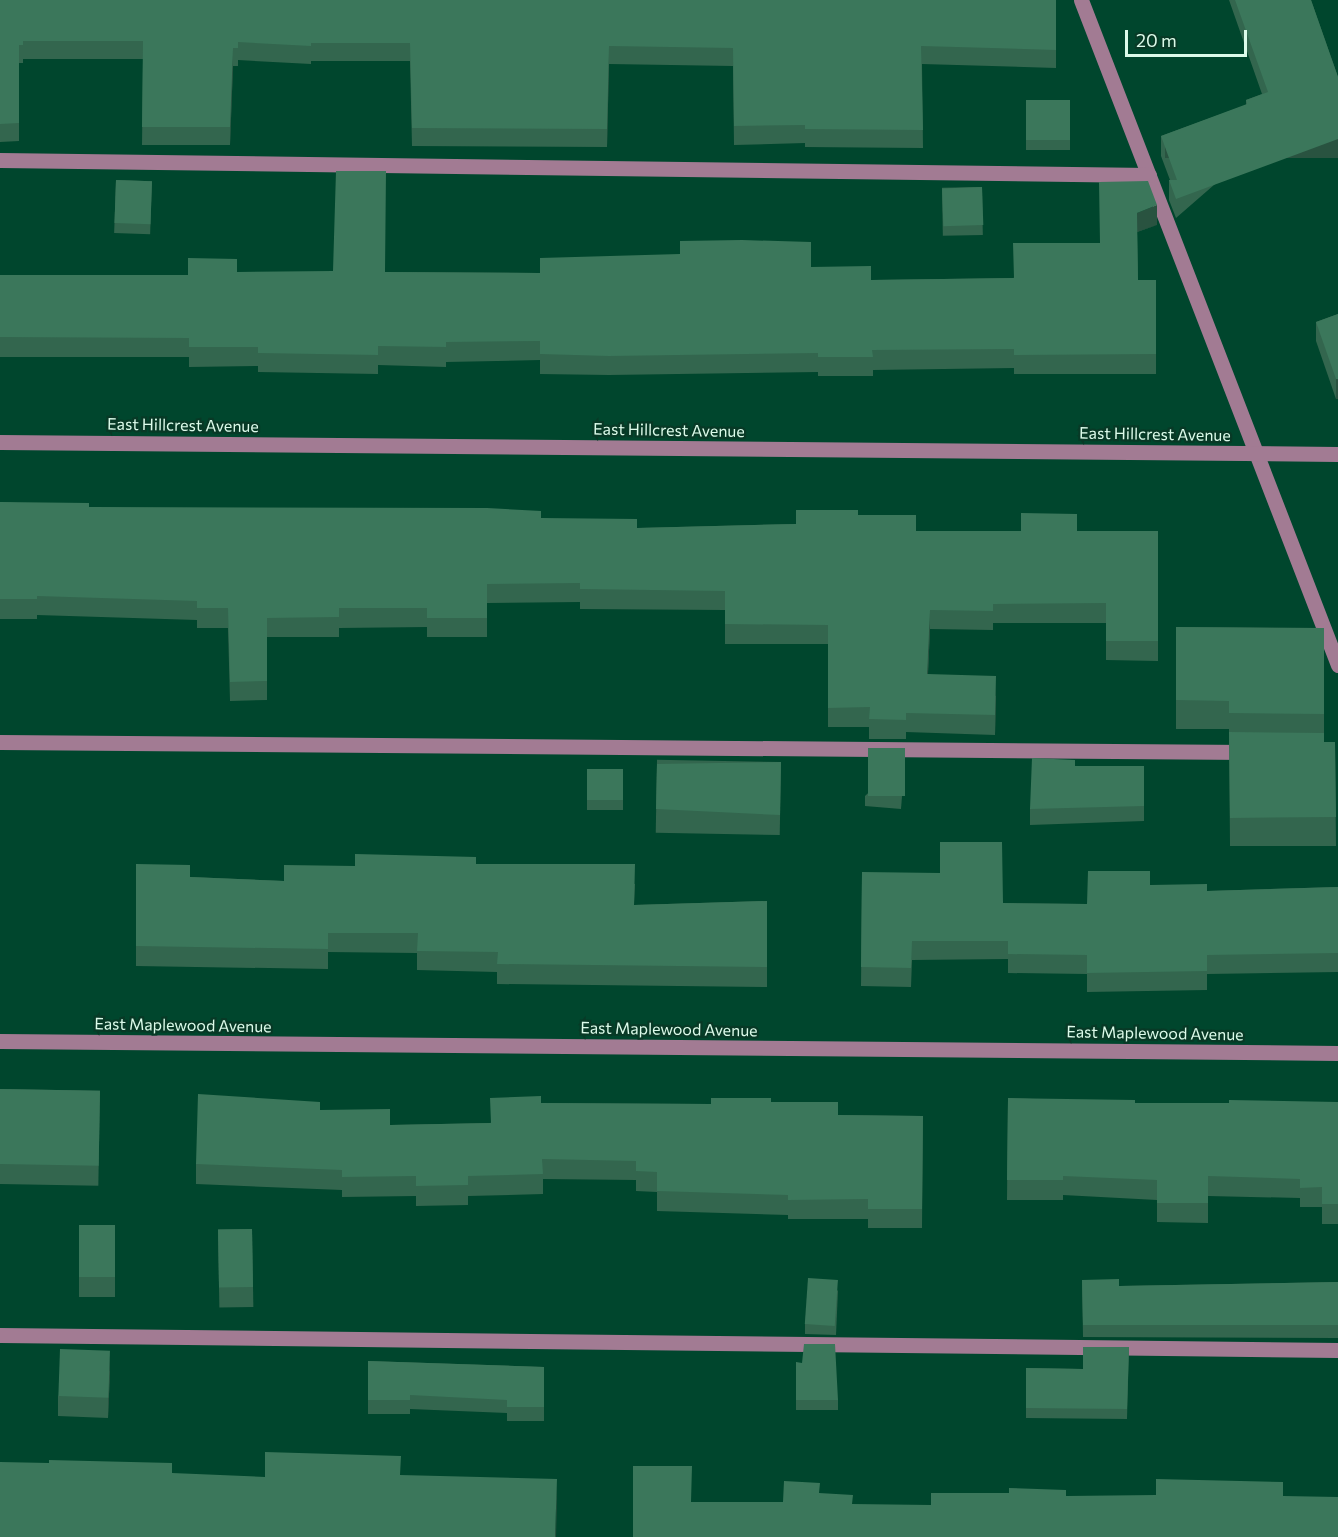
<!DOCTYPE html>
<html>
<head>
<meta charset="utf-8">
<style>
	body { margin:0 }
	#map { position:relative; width:1338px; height:1537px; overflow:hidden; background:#00462d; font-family:Commissioner,sans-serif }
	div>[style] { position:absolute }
	.minor>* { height:15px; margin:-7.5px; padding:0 7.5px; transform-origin:7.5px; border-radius:7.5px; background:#a27b93 }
	.wall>* { inset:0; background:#33664e; transform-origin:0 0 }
	.shaded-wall>* { inset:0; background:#295340; transform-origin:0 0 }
	.building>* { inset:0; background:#3b775b; transform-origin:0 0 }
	span { translate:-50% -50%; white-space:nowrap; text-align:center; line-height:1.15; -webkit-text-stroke:4.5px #083926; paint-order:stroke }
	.street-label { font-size:16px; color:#dcfbea }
	.scale { position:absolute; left:1125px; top:30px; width:122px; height:27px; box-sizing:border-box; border:3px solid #dcfbea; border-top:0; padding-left:8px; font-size:18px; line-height:21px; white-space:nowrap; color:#dcfbea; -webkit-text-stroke:4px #083926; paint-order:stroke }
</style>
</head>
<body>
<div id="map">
	<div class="minor">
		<i style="left:1081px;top:0;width:713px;rotate:68.87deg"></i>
		<i style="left:0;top:160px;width:1149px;rotate:0.75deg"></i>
		<i style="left:0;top:442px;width:1338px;rotate:0.51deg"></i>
		<i style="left:0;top:742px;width:1248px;rotate:0.46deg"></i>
		<i style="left:0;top:1041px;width:1338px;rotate:0.51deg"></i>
		<i style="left:0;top:1335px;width:1338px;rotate:0.64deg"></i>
	</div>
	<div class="wall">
		<i style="clip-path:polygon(0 0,1056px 0,1056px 68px,922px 64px,923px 148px,805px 147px,805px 143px,734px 145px,733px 66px,609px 64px,607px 147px,412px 146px,410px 61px,311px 61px,311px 64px,238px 60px,238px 66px,233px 66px,230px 145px,142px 145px,143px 59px,23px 59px,23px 63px,19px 63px,19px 141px,0 142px)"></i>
		<i style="clip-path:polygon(1229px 0,1311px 0,1338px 77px,1176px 218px,1169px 200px,1169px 180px,1170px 180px,1161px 156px,1161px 136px,1246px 105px,1246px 100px,1262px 94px)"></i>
		<i style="left:1026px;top:100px;width:44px;height:50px"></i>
		<i style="left:116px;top:180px;width:36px;height:53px;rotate:2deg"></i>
		<i style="left:982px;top:187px;width:48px;height:40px;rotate:89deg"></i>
		<i style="clip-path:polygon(1157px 225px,1137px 232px,1138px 280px,1156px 280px,1156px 374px,1014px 374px,1014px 368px,873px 370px,873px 376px,818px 376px,818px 372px,609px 375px,540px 374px,540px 360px,446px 362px,446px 367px,378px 365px,378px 374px,258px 372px,258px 366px,189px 367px,189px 357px,0 357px,0 275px,188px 275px,237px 272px,385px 272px,540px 273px,811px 267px,871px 280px,1013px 278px,1100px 243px)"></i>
		<i style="clip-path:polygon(1338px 314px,1338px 398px,1336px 399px,1316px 341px,1316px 322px)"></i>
		<i style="clip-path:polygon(0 502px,89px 507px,541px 518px,637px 528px,796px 524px,858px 515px,916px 531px,1158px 531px,1158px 661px,1106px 660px,1106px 623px,993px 623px,993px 630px,930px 629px,928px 674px,996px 696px,995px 735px,906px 732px,906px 739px,869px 739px,869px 727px,828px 727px,828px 644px,725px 644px,725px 610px,580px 609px,580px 602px,487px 603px,487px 637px,427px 637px,427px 627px,339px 628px,339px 637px,267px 637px,267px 700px,230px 701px,228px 628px,197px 628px,197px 620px,37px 615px,37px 619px,0 619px)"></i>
		<i style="clip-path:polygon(1176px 627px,1324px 628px,1324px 742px,1335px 742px,1336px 846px,1230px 846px,1229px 729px,1176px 729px)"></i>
		<i style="clip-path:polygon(905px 759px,901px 809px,865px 806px,865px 796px)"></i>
		<i style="left:781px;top:762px;width:73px;height:124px;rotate:91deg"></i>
		<i style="clip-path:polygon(1075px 766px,1144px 806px,1144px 821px,1030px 825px,1030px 809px)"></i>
		<i style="left:587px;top:769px;width:36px;height:41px"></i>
		<i style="clip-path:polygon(136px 864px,190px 877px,284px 881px,355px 866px,476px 864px,635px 884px,634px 905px,767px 901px,767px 987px,497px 984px,497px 972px,417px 970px,417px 953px,328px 952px,328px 969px,136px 966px)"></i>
		<i style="clip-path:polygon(862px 872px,1003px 903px,1087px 904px,1150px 885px,1207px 891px,1338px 887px,1338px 972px,1207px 974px,1207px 990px,1087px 992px,1087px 974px,1008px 973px,1008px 959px,912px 960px,911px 987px,861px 986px)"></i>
		<i style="left:0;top:1089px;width:100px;height:95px;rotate:1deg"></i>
		<i style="clip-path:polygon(1008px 1098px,1135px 1103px,1229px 1103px,1338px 1102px,1338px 1224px,1322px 1224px,1322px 1207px,1300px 1207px,1300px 1198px,1208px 1196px,1208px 1223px,1157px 1222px,1157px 1200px,1063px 1195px,1063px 1200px,1007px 1200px)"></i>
		<i style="clip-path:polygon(771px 1102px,838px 1115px,923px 1116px,922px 1228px,868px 1228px,868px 1219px,788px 1219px,788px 1215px,657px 1211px,657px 1192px,636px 1191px,636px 1180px,543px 1179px,543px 1194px,468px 1196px,468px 1205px,416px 1206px,416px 1196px,342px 1197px,342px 1190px,196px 1184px,196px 1164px,320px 1110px,390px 1125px,490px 1123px,541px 1103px,711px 1104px)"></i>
		<i style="left:79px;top:1225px;width:36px;height:72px"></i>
		<i style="left:252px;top:1229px;width:78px;height:34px;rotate:89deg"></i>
		<i style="clip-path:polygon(1082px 1280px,1119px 1286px,1338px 1282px,1338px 1338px,1083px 1337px)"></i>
		<i style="clip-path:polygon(838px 1290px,836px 1335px,805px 1334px,805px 1324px)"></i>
		<i style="clip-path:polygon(1129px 1347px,1127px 1419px,1026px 1418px,1026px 1368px,1083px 1369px)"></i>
		<i style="clip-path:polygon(368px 1361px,544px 1367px,544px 1421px,507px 1421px,507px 1413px,410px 1409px,410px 1414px,368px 1414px)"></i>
		<i style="clip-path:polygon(796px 1362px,838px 1400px,838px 1410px,796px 1410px)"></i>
		<i style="clip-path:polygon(110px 1371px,108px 1418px,58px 1416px,58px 1396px)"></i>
	</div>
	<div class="shaded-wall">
		<i style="clip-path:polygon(609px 46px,609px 64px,607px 147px,607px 129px)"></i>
		<i style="clip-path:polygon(233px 48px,233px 66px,230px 145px,230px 127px)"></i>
		<i style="left:1338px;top:139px;width:19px;height:173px;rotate:90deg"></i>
		<i style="clip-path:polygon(1157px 205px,1157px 225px,1137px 232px,1137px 213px)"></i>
		<i style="left:1336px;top:379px;width:2px;height:20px"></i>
		<i style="clip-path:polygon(930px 610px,930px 629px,927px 693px,927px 674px)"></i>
		<i style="clip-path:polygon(996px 676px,996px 696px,995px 735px,995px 715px)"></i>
		<i style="clip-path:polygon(110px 1351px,110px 1371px,108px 1418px,108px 1399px)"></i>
		<i style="clip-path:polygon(557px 1479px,557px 1498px,556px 1537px,555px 1537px)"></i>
	</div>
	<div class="building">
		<i style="clip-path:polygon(0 0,1056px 0,1056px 50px,921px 46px,923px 130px,805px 129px,805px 125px,734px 126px,733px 48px,609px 46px,607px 129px,412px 128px,410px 43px,311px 43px,311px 46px,238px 42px,238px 48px,233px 48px,230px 127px,142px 127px,143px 41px,23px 41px,23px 45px,19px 45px,19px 123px,0 124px)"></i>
		<i style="clip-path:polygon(1235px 0,1311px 0,1338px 77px,1338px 139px,1176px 199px,1169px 180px,1177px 180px,1161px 136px,1247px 104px,1246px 100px,1268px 92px)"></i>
		<i style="left:1026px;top:100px;width:44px;height:40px"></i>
		<i style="clip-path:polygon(336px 171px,386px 171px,385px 272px,540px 273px,540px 258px,680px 254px,680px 241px,742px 240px,811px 242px,811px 267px,871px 266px,871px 280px,1014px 278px,1013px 243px,1100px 243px,1099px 182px,1148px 181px,1157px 205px,1137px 213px,1138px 280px,1156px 280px,1156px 354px,1014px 355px,1014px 349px,872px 350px,873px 357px,818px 357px,818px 353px,609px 356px,540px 354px,540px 341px,446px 342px,446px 347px,378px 346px,378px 355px,258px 353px,258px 347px,189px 347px,189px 338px,0 337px,0 275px,188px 275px,188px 258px,237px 259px,237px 272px,333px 271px)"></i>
		<i style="left:116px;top:180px;width:36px;height:43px;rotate:2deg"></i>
		<i style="left:982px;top:187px;width:38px;height:40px;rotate:88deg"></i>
		<i style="clip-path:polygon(1338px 314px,1338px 379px,1336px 379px,1316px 322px)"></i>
		<i style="clip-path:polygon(0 502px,89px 503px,89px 507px,487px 508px,541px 511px,541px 518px,637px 519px,637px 528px,796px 524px,796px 510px,858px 510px,858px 515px,916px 515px,916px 531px,1021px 531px,1021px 513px,1077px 514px,1077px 531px,1158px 531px,1158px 641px,1106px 641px,1106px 603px,993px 604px,993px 611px,930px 610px,927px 674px,996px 676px,995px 715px,906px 713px,906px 720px,869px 719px,870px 707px,828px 708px,828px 625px,725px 624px,725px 591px,580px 589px,580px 583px,487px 584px,487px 618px,427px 618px,427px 608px,339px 608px,339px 617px,267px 618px,267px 681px,230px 682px,228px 608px,197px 608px,197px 601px,37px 596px,37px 599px,0 599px)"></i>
		<i style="clip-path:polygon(1176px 627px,1324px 628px,1324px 714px,1229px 713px,1229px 701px,1176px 700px)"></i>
		<i style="clip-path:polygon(1229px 732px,1324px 733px,1324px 742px,1335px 742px,1336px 817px,1230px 818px)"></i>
		<i style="left:868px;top:748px;width:37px;height:48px"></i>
		<i style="clip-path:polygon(1032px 758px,1075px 760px,1075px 766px,1144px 766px,1144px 806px,1030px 809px)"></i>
		<i style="clip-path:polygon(781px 762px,780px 815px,656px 809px,657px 764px)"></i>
		<i style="left:587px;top:769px;width:36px;height:31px"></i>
		<i style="clip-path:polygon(940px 842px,1002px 842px,1003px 903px,1087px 904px,1088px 871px,1150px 871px,1150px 885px,1207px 884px,1207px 891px,1338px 887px,1338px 953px,1207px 955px,1207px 971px,1087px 973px,1087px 955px,1008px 954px,1008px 941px,912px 941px,911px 968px,861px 967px,862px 872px,940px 873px)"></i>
		<i style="clip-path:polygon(355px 854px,476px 857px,476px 864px,635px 864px,634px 905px,767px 901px,767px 967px,497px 964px,498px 952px,417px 951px,418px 933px,328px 933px,328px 949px,136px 946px,136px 864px,190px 865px,190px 877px,284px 881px,284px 865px,355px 866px)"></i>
		<i style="left:0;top:1089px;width:100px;height:75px;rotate:1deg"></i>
		<i style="clip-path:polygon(198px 1094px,320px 1102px,320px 1110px,390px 1109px,390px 1125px,491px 1123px,490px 1098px,541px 1096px,541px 1103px,711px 1104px,711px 1098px,771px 1098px,771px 1102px,838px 1102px,838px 1115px,923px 1116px,922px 1209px,868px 1209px,868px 1199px,788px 1200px,788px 1195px,657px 1191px,657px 1172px,636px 1171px,636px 1161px,542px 1159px,543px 1174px,468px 1176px,468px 1185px,416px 1186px,416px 1176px,342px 1177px,342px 1170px,196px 1164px)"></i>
		<i style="clip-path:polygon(1008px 1098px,1135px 1100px,1135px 1103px,1229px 1103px,1229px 1100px,1338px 1102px,1338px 1204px,1322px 1204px,1322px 1187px,1300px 1188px,1300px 1179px,1208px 1176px,1208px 1203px,1157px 1203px,1157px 1180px,1063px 1176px,1063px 1180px,1007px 1180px)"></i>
		<i style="left:79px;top:1225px;width:36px;height:52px"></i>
		<i style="left:252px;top:1229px;width:58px;height:34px;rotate:89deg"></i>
		<i style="left:808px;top:1278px;width:30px;height:46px;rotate:4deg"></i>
		<i style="clip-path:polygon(1119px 1279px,1119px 1286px,1338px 1282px,1338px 1325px,1083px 1325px,1082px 1280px)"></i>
		<i style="clip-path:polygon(804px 1344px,835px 1344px,838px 1400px,796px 1400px,796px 1362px,802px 1363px)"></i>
		<i style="clip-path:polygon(1083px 1347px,1129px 1347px,1127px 1409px,1026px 1408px,1026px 1368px,1083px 1369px)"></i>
		<i style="left:60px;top:1349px;width:50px;height:47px;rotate:2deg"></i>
		<i style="clip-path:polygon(368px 1361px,544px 1367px,544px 1407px,507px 1407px,507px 1400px,410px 1395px,410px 1400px,368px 1400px)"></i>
		<i style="clip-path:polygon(265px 1452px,401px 1456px,400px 1475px,557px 1479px,555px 1537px,0 1537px,0 1462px,49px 1463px,49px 1460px,172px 1463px,172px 1473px,265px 1477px)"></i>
		<i style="clip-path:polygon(633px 1466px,692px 1466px,691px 1502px,783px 1502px,784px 1481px,820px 1483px,819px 1493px,853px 1495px,852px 1504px,931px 1505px,931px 1493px,1009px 1493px,1009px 1488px,1066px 1490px,1066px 1496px,1156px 1495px,1156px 1479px,1283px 1482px,1283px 1496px,1338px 1497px,1338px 1537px,633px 1537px)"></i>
	</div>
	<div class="street-label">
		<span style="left:183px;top:425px;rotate:1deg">East Hillcrest Avenue</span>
		<span style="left:669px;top:430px;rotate:1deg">East Hillcrest Avenue</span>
		<span style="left:1155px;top:434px;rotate:1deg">East Hillcrest Avenue</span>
		<span style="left:183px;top:1025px;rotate:1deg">East Maplewood Avenue</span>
		<span style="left:669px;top:1029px;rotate:1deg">East Maplewood Avenue</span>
		<span style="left:1155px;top:1033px;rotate:1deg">East Maplewood Avenue</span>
	</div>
	<div class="scale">20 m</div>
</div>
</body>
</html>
